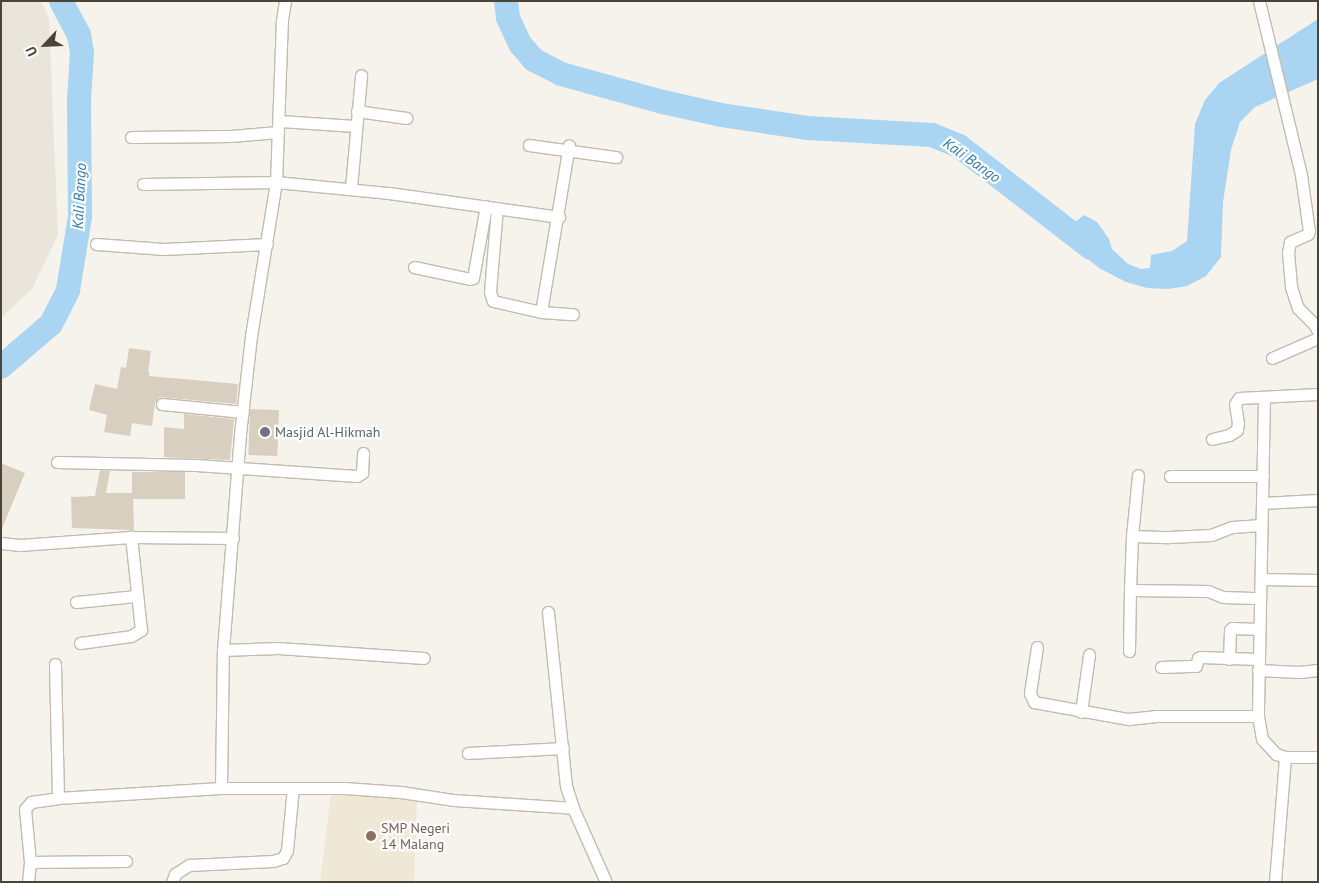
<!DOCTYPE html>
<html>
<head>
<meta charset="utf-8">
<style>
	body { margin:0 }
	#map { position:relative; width:1319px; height:883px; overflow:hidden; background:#f6f3ec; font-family:"PT Sans",sans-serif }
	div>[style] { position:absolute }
	.residential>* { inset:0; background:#eae5da }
	.education>* { inset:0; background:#efe8d6 }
	.water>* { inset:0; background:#a9d4f2 }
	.river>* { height:24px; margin:-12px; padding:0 12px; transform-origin:12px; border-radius:12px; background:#a9d4f2 }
	.building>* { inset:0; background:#d8cfc1; transform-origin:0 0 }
	.roads { filter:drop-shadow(1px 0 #c2bbae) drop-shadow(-1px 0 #c2bbae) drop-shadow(0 1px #c2bbae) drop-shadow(0 -1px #c2bbae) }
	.street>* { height:11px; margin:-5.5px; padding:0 5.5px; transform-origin:5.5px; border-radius:5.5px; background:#fff }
	.dots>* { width:14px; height:14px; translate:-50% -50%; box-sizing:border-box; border:2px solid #fff; border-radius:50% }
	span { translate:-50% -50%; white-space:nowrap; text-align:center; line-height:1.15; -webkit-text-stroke:4.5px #fff; paint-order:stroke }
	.worship-label { font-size:14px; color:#5b616d }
	.left { translate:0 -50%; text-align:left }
	.education-label { font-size:14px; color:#785e54 }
	.water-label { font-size:15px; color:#2e7ab2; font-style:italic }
	.frame { position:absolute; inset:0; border:2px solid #4b4439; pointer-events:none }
	.north { position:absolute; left:20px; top:20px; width:50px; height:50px; -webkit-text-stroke:4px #fff; paint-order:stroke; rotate:245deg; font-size:14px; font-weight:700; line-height:20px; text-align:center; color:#4b4439 }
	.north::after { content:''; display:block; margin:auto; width:18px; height:22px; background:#4b4439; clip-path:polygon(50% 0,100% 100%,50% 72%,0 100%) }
</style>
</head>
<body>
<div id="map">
	<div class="residential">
		<i style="clip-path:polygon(1px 1px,41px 1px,49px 19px,58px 235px,32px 289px,1px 318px)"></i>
	</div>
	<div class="education">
		<i style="clip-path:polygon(331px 793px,417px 800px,414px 882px,320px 882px)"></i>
	</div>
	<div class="water">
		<i style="clip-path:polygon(1318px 19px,1318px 79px,1255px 107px,1240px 122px,1231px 150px,1223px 202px,1221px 257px,1206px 276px,1187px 286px,1168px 289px,1147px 288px,1126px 282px,1099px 268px,1058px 235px,1084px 215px,1097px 222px,1109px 239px,1112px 249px,1128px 264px,1141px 269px,1150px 268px,1151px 255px,1172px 251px,1187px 241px,1195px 124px,1205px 100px,1219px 83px)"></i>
	</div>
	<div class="river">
		<i style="left:506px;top:1px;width:17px;rotate:83deg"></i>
		<i style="left:508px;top:18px;width:29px;rotate:65deg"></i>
		<i style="left:520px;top:44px;width:21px;rotate:49deg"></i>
		<i style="left:534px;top:60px;width:30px;rotate:27deg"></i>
		<i style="left:561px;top:74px;width:106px;rotate:15.4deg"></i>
		<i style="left:663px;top:102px;width:59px;rotate:12.6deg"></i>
		<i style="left:721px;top:115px;width:88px;rotate:8.5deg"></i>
		<i style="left:808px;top:128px;width:124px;rotate:3.2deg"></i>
		<i style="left:932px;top:135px;width:29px;rotate:22deg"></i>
		<i style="left:959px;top:146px;width:167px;rotate:37.7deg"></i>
		<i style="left:1px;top:367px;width:66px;rotate:-40.7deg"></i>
		<i style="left:51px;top:324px;width:38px;rotate:-63deg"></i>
		<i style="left:68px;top:290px;width:74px;rotate:-80.7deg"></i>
		<i style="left:80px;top:217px;width:117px;rotate:-90.5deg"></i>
		<i style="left:79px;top:100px;width:48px;rotate:-86.4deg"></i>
		<i style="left:82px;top:52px;width:17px;rotate:-100deg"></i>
		<i style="left:79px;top:35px;width:38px;rotate:-118deg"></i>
	</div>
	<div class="building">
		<i style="clip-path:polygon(129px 348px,151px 351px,148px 372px,150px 372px,149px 376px,238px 384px,236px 404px,159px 397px,155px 403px,152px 426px,132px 423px,130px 436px,104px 432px,107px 415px,89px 410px,95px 384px,117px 389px,121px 367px,126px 368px)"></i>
		<i style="left:250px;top:409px;width:29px;height:46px;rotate:2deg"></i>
		<i style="clip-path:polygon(184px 414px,234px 419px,230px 460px,164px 457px,164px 427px,184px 429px)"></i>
		<i style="clip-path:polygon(1px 463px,25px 473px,1px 531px)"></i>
		<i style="clip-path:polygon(100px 470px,110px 471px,106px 493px,133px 493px,134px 530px,72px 528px,71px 497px,95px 496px)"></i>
		<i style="left:132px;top:472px;width:53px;height:27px"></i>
	</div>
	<div class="roads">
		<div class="street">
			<i style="left:1259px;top:1px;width:179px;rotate:76.4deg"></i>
			<i style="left:1301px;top:175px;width:57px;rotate:81.9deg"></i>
			<i style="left:1309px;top:231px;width:3px;rotate:108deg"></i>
			<i style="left:1308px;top:234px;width:20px;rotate:156deg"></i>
			<i style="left:1290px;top:242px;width:10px;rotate:101deg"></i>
			<i style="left:1288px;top:252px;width:35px;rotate:85deg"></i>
			<i style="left:1291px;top:287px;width:22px;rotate:72deg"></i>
			<i style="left:1298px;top:308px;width:23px;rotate:45deg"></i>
			<i style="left:1314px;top:324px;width:8px;rotate:60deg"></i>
			<i style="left:357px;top:111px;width:50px;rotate:8deg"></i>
			<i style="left:280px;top:121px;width:75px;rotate:3.8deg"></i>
			<i style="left:131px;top:137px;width:100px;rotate:-0.6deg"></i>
			<i style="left:231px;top:136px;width:47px;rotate:-4.9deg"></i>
			<i style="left:529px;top:145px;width:88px;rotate:7.9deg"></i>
			<i style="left:143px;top:184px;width:133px;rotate:-0.9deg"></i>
			<i style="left:276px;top:182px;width:114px;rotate:5.6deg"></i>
			<i style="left:389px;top:193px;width:172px;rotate:8deg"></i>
			<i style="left:351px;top:188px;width:113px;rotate:-84.9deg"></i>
			<i style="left:497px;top:208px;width:84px;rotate:94.8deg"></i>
			<i style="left:490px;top:292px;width:9px;rotate:72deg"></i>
			<i style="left:493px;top:301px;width:49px;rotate:12.9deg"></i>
			<i style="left:541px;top:312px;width:32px;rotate:4deg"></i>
			<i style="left:96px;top:244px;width:68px;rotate:4.2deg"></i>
			<i style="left:164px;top:249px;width:103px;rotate:-2.8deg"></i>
			<i style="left:414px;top:267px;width:57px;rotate:12.1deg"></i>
			<i style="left:470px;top:279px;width:3px;rotate:-18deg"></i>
			<i style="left:473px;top:278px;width:73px;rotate:-79.8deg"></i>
			<i style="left:541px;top:312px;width:169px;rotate:-80.5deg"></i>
			<i style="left:1272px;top:358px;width:50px;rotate:-23.5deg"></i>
			<i style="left:1264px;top:398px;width:318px;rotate:91.1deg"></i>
			<i style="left:1258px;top:716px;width:23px;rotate:80deg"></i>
			<i style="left:1262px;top:739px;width:21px;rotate:47deg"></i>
			<i style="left:1276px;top:754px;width:9px;rotate:18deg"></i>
			<i style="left:1285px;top:757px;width:33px"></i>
			<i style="left:162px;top:404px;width:81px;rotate:5.6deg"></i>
			<i style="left:1212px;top:439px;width:17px;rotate:-13deg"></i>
			<i style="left:1229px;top:435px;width:9px;rotate:-32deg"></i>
			<i style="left:1237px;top:430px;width:7px;rotate:-82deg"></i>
			<i style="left:1238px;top:423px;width:19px;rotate:-99deg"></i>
			<i style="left:1235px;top:404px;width:7px;rotate:-56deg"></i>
			<i style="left:1239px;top:398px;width:79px;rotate:-2.9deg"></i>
			<i style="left:57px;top:462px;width:139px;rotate:1.2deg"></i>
			<i style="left:196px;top:465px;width:161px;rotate:3.9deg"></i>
			<i style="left:357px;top:476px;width:6px;rotate:-31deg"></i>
			<i style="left:362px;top:473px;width:20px;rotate:-87deg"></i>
			<i style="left:1170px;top:476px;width:93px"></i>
			<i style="left:1262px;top:503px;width:56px;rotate:-3.1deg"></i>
			<i style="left:1132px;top:536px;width:61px;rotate:-84.4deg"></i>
			<i style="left:1px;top:543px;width:19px;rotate:6deg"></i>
			<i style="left:20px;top:545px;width:111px;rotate:-4.1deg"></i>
			<i style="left:131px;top:537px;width:102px;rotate:0.6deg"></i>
			<i style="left:1261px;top:579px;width:57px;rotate:1deg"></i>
			<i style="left:1130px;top:590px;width:54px;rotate:-87.9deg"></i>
			<i style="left:1132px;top:536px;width:37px;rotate:2deg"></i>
			<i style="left:1169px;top:537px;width:42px;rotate:-2.7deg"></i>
			<i style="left:1211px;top:535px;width:22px;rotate:-21deg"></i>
			<i style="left:1232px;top:527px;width:29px;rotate:-4deg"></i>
			<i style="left:76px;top:602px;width:60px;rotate:-5.7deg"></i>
			<i style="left:548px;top:612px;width:175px;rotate:84.1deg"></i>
			<i style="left:566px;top:786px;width:23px;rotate:72deg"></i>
			<i style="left:573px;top:808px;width:81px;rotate:66deg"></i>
			<i style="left:80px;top:643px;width:51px;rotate:-7.8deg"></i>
			<i style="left:131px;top:636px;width:12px;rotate:-31deg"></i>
			<i style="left:141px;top:630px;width:94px;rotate:-96.1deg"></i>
			<i style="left:1037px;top:647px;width:47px;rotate:98.7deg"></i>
			<i style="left:1030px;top:693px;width:10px;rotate:66deg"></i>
			<i style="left:1034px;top:702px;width:96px;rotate:10.3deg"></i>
			<i style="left:1128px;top:719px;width:27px;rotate:-6deg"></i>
			<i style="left:1155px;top:716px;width:103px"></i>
			<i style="left:223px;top:650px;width:55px;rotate:-2.1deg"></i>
			<i style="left:278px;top:648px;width:146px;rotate:3.9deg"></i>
			<i style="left:1129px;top:651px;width:61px;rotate:-89.1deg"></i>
			<i style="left:1130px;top:590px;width:78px;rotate:0.7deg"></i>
			<i style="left:1208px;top:591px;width:16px;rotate:22deg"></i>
			<i style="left:1223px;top:597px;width:37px;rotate:2deg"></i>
			<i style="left:1229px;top:659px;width:29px;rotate:-88deg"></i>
			<i style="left:1230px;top:630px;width:3px;rotate:-45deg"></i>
			<i style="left:1232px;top:628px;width:27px;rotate:2deg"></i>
			<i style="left:55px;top:664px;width:134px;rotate:88.7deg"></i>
			<i style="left:1161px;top:667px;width:35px;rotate:-2deg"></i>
			<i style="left:1196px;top:666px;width:8px;rotate:-76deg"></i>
			<i style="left:1198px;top:658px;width:3px;rotate:-18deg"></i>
			<i style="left:1201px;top:657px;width:57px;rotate:2deg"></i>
			<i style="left:1258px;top:670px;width:41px;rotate:2.8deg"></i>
			<i style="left:1299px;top:672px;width:19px;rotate:-6deg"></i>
			<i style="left:1081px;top:712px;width:58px;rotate:-82deg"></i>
			<i style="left:468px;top:753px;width:95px;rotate:-3deg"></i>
			<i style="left:221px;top:788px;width:138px;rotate:-89.2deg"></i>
			<i style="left:223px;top:650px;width:217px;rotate:-85.5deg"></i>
			<i style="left:240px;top:434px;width:99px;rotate:-83.6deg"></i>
			<i style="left:251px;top:336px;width:156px;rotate:-80.8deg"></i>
			<i style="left:276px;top:182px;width:162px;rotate:-87.9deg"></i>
			<i style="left:282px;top:20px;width:19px;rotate:-81deg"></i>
			<i style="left:30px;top:862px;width:96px;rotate:-0.6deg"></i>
			<i style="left:28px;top:882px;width:20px;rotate:-84deg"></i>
			<i style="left:30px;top:862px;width:53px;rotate:-95.4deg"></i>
			<i style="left:25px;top:809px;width:9px;rotate:-49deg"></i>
			<i style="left:31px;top:802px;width:27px;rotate:-8deg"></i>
			<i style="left:58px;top:798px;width:163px;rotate:-3.5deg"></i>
			<i style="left:221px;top:788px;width:123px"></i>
			<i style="left:344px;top:788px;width:57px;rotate:4deg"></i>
			<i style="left:401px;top:792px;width:54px;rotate:8.6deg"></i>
			<i style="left:454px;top:800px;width:119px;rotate:3.8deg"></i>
			<i style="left:172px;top:882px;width:9px;rotate:-69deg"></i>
			<i style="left:175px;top:874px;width:17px;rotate:-33deg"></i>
			<i style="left:189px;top:865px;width:84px;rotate:-2.7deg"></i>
			<i style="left:273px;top:861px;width:10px;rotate:-17deg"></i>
			<i style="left:283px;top:858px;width:9px;rotate:-63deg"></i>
			<i style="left:287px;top:850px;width:62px;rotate:-84.5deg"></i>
			<i style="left:1275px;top:882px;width:125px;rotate:-85.4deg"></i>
		</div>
	</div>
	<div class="dots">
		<i style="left:265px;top:432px;background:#6b7280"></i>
		<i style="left:371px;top:836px;background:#8d6e63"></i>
	</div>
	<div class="worship-label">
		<span class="left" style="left:275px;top:432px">Masjid Al-Hikmah</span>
	</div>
	<div class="education-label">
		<span class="left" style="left:381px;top:836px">SMP Negeri<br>14 Malang</span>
	</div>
	<div class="water-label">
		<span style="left:972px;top:160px;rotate:35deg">Kali Bango</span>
		<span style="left:79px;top:196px;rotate:-87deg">Kali Bango</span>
	</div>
	<div class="frame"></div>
	<div class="north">U</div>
</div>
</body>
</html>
